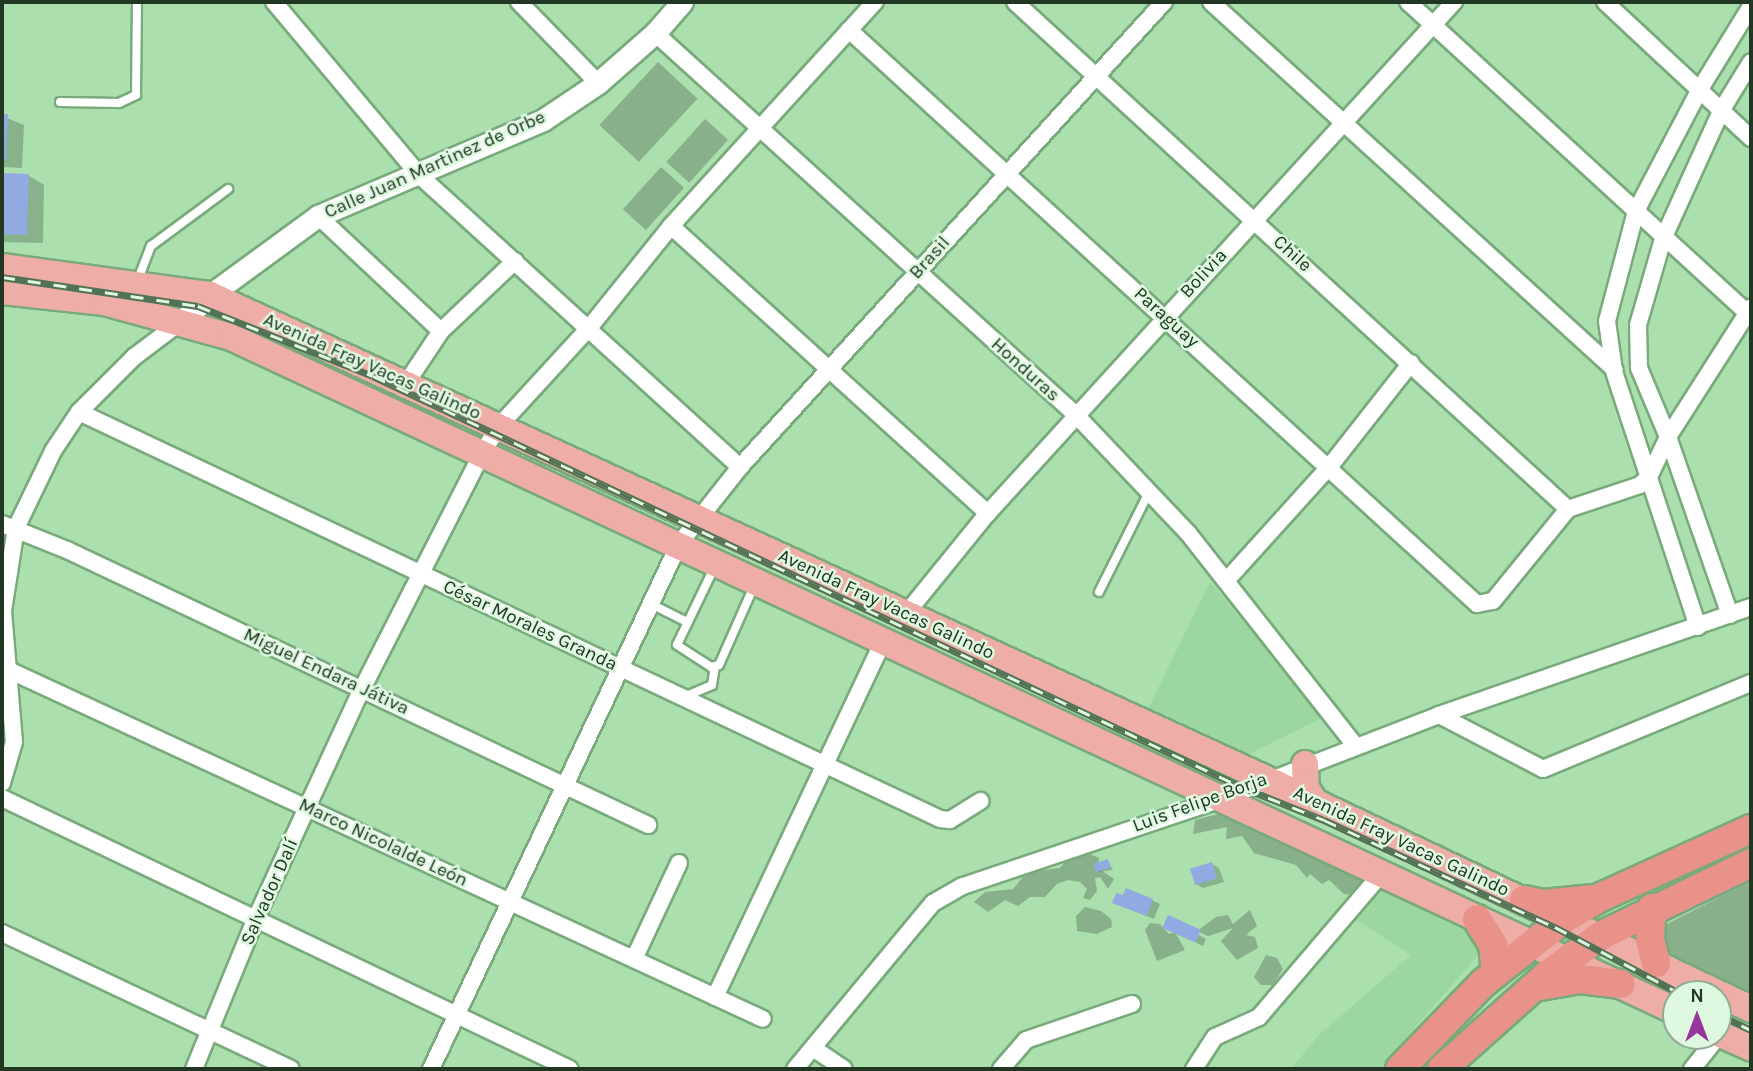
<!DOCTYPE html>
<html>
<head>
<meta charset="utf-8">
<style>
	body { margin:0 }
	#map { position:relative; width:1753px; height:1071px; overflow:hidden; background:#abdfae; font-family:Karla,sans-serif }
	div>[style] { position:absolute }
	.built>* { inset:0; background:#9cd6a0 }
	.green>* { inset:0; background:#88b08b; transform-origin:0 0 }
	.shadow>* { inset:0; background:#0003 }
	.building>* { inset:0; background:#92aae2; transform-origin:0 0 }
	.roads { filter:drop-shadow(2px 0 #78aa7b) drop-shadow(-2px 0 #78aa7b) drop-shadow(0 2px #78aa7b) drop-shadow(0 -2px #78aa7b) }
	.service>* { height:8px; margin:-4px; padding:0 4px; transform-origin:4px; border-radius:4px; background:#fff }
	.minor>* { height:16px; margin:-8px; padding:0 8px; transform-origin:8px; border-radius:8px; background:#fff }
	.tertiary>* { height:21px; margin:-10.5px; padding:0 10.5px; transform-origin:10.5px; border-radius:10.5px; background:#fff }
	.primary>* { height:26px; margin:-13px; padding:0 13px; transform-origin:13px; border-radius:13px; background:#eeada7 }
	.trunk>* { height:28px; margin:-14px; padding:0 14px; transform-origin:14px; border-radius:14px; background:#e8928a }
	.rail>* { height:7px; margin-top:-3.5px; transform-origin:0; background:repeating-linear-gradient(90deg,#def9e0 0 13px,#527254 0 26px); box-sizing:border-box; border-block:2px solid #527254 }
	span { translate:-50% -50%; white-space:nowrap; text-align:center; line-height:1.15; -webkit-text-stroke:5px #def9e0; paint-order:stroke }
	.street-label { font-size:19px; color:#213623 }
	.frame { position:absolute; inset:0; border:4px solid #213623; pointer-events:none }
	.north { position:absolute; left:1662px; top:980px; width:70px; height:70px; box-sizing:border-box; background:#def9e0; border:2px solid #92ab94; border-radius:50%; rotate:0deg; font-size:19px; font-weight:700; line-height:28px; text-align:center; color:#213623 }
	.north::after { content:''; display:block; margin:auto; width:24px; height:32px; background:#99369d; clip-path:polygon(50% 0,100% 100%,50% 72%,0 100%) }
</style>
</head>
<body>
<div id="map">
	<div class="built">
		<i style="clip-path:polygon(1210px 582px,1324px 717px,1241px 758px,1147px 711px)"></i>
		<i style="clip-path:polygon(1380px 887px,1465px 924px,1479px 954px,1379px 1069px,1291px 1069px,1319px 1035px,1411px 955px,1352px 917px)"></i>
	</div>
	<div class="green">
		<i style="left:658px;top:62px;width:54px;height:86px;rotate:43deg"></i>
		<i style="left:705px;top:119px;width:31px;height:58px;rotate:42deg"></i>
		<i style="left:661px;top:167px;width:31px;height:57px;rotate:42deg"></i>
		<i style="clip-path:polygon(1222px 813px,1370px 881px,1356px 895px,1344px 894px,1329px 880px,1322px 884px,1310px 874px,1307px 878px,1296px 865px,1254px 853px,1242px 836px,1226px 839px,1227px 827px,1193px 834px,1195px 820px)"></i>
		<i style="clip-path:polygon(1090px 854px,1099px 858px,1098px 868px,1114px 879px,1108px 889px,1100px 877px,1095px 878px,1097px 891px,1090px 900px,1083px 898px,1087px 889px,1080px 882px,1068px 880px,1057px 884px,1045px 897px,1030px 897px,1018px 906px,1005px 900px,988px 912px,974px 902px,985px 892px,1013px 889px,1027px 872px,1060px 868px,1071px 855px)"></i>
		<i style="clip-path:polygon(1751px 881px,1751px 998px,1663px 955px,1661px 927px)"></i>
		<i style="clip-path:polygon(1085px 907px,1101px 911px,1111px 919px,1112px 927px,1097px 934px,1077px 931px,1076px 916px)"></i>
		<i style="clip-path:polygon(1250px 910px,1257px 926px,1246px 935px,1255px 937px,1258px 948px,1237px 960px,1221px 941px,1233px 928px,1208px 936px,1197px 931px,1216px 917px,1228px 915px,1233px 924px)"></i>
		<i style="clip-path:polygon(1150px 923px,1160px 924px,1169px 934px,1175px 932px,1185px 950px,1157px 961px,1145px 930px)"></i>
		<i style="clip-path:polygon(1266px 955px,1277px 958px,1283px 969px,1273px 985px,1261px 985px,1254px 977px)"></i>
	</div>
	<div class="shadow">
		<i style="clip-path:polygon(2px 116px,24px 125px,22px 168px,2px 167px)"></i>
		<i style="clip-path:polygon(2px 175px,29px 176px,44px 185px,43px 243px,2px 242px)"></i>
		<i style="clip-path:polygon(1108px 861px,1113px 870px,1098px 872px)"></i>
		<i style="clip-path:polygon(1212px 864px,1219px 868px,1224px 882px,1203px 888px,1196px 884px)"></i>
		<i style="clip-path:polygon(1152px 900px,1160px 904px,1154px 919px,1121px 906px)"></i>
		<i style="clip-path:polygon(1169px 917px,1206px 939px,1203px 946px,1171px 931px)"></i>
	</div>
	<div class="building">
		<i style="clip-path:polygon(2px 114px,8px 114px,6px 160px,2px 160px)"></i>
		<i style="left:2px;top:173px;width:27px;height:61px;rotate:2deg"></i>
		<i style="left:1108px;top:859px;width:9px;height:15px;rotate:72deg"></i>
		<i style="left:1212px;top:862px;width:17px;height:23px;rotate:73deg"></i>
		<i style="clip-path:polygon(1126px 888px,1153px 899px,1147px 916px,1112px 903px,1116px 893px,1123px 895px)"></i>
		<i style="left:1168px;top:915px;width:36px;height:14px;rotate:24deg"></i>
	</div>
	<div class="roads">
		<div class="service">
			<i style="left:60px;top:102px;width:59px;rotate:1deg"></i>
			<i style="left:119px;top:103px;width:19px;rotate:-25deg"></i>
			<i style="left:136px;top:95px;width:93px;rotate:-89.4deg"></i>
			<i style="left:137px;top:282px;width:39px;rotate:-69deg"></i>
			<i style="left:151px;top:246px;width:96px;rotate:-36.5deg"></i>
			<i style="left:714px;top:568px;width:85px;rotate:115.7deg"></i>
			<i style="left:677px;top:645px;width:40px;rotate:32.9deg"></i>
			<i style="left:711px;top:667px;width:8px;rotate:-14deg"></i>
			<i style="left:719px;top:665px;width:86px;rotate:-66.1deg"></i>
			<i style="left:1099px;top:592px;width:112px;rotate:-63.4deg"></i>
			<i style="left:651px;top:604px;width:40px;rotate:26.6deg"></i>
			<i style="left:684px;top:697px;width:30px;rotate:-23deg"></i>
			<i style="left:712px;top:685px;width:18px;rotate:-81deg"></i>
		</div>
		<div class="minor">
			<i style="left:274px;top:2px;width:226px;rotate:50deg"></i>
			<i style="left:419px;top:175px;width:434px;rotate:42.3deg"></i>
			<i style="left:519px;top:2px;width:113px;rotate:45.7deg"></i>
			<i style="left:1015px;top:2px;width:750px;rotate:42.52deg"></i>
			<i style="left:1211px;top:2px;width:546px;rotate:42.33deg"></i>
			<i style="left:1408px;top:2px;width:460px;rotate:42.5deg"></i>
			<i style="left:1605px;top:2px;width:200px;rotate:43deg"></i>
			<i style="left:849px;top:30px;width:851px;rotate:42.43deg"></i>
			<i style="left:1477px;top:604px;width:16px;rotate:-11deg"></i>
			<i style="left:1493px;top:601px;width:119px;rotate:-50.8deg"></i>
			<i style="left:1568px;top:509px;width:76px;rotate:-18.4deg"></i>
			<i style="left:1640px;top:485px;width:12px;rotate:-42deg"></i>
			<i style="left:1649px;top:477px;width:44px;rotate:-64.6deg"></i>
			<i style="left:1668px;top:437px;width:154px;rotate:-57.4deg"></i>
			<i style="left:655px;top:33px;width:568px;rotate:42.22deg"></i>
			<i style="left:1076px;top:415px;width:163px;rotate:46.5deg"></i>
			<i style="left:1188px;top:533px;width:270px;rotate:51.8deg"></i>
			<i style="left:318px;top:216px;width:168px;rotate:43.1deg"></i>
			<i style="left:671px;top:226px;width:428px;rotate:42.2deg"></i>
			<i style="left:407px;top:382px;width:61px;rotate:-56.3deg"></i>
			<i style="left:441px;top:331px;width:102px;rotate:-43.4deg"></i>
			<i style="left:79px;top:412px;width:952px;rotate:25.3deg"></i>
			<i style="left:940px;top:819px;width:10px;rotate:6deg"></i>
			<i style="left:950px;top:820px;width:36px;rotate:-32deg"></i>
			<i style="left:2px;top:524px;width:70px;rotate:21.8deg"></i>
			<i style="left:67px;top:550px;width:643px;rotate:25.33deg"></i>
			<i style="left:1226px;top:581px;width:155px;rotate:-47.9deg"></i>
			<i style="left:1330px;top:466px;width:131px;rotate:-51.8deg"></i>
			<i style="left:905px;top:615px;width:132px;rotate:-50.9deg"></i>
			<i style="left:988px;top:513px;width:692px;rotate:-47.64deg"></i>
			<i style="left:1730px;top:615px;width:188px;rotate:-109.2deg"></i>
			<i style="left:1668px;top:437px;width:75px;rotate:-112.8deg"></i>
			<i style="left:1639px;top:368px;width:43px;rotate:-91.3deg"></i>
			<i style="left:1638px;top:325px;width:90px;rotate:-73.8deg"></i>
			<i style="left:1663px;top:239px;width:141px;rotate:-65.6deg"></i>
			<i style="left:1721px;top:111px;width:57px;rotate:-58.5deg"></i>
			<i style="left:1698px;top:627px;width:269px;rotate:-108.2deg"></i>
			<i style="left:1614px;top:371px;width:50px;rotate:-98deg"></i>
			<i style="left:1607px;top:321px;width:114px;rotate:-75.2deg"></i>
			<i style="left:1636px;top:211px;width:138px;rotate:-62.3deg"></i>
			<i style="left:1700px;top:89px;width:97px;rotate:-58.4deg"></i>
			<i style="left:2px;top:667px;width:838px;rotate:24.82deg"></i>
			<i style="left:1439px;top:715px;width:117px;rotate:27.4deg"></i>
			<i style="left:1543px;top:769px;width:225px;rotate:-22.5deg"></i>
			<i style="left:2px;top:783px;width:43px;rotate:-73.7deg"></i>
			<i style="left:14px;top:742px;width:131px;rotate:-94.8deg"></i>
			<i style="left:3px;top:611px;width:84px;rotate:-81.1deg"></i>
			<i style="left:16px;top:528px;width:85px;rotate:-64.3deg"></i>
			<i style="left:53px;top:451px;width:47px;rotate:-56.3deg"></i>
			<i style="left:79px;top:412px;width:78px;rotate:-45deg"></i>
			<i style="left:134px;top:357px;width:60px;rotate:-36.9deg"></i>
			<i style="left:2px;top:798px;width:629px;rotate:25.51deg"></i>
			<i style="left:2px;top:933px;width:319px;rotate:25.2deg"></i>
			<i style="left:634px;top:959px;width:106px;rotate:-64.9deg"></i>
			<i style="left:715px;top:997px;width:393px;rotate:-64.7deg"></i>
			<i style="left:813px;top:1048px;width:37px;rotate:34deg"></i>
			<i style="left:194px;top:1069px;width:163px;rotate:-67.7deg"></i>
			<i style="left:256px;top:918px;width:252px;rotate:-65.2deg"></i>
			<i style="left:362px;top:689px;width:265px;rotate:-63deg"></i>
			<i style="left:482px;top:453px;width:33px;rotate:-57deg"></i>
			<i style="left:500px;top:425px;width:132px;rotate:-47.5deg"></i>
			<i style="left:589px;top:328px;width:131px;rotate:-51.2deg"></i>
			<i style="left:671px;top:226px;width:303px;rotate:-47.7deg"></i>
			<i style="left:431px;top:1069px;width:581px;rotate:-64.71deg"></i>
			<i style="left:679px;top:544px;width:98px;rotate:-51.6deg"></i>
			<i style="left:740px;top:467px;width:629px;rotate:-47.64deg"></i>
			<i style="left:795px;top:1069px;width:216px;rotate:-50.3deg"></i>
			<i style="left:933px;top:903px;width:34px;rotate:-30deg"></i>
			<i style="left:963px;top:886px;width:270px;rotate:-18.6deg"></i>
			<i style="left:1219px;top:800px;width:236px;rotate:-21.1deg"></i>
			<i style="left:1439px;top:715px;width:330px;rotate:-19.1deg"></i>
			<i style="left:1001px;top:1069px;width:38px;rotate:-49deg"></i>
			<i style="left:1026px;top:1040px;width:112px;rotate:-18.8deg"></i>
			<i style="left:1194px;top:1069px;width:38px;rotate:-57deg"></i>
			<i style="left:1215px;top:1037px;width:48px;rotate:-24.4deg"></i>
			<i style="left:1259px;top:1017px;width:188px;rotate:-49.5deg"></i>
			<i style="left:1692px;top:1069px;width:45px;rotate:-51.3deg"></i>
		</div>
		<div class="tertiary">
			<i style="left:182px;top:321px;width:38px;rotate:-43deg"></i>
			<i style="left:210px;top:295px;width:134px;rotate:-36.2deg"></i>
			<i style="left:318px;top:216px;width:245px;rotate:-23.1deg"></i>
			<i style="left:543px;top:120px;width:66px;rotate:-33.9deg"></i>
			<i style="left:598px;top:83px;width:76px;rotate:-41.3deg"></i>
			<i style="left:655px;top:33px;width:41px;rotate:-48.9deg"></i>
		</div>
		<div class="primary">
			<i style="left:2px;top:267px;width:210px;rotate:7.7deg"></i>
			<i style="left:210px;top:295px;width:1162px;rotate:24.62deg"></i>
			<i style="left:1266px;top:779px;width:537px;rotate:25.37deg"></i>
			<i style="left:2px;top:291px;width:103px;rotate:6.2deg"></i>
			<i style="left:104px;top:302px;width:132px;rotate:15.4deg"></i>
			<i style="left:231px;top:337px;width:1594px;rotate:25.01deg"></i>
			<i style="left:1305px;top:764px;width:24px;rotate:88deg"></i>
			<i style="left:1306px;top:788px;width:15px;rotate:58deg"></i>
			<i style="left:1718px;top:1033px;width:36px;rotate:24deg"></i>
		</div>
		<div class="trunk">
			<i style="left:1524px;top:900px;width:19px;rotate:12deg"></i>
			<i style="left:1543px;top:904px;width:48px;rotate:-5.9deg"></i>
			<i style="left:1652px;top:908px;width:31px;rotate:94deg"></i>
			<i style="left:1650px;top:939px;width:25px;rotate:76deg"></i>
			<i style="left:1477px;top:919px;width:31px;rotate:58deg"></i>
			<i style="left:1493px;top:945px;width:28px;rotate:84deg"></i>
			<i style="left:1540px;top:986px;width:41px;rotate:-9.9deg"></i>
			<i style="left:1580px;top:979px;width:41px;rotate:7deg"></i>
			<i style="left:1400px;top:1069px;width:120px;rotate:-46deg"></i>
			<i style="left:1483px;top:983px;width:103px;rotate:-38.3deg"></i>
			<i style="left:1564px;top:919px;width:43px;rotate:-30.7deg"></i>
			<i style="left:1601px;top:897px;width:165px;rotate:-24.4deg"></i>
			<i style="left:1442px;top:1069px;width:141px;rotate:-41.8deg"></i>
			<i style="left:1547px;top:975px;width:66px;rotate:-36.3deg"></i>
			<i style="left:1600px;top:936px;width:168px;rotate:-25.8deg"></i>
		</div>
	</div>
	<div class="rail">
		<i style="left:2px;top:277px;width:198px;rotate:8.4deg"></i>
		<i style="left:198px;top:306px;width:188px;rotate:21.8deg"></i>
		<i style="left:373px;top:376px;width:964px;rotate:25.32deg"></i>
		<i style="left:1244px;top:788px;width:86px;rotate:21.8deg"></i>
		<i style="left:1324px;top:820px;width:255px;rotate:24.9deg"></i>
		<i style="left:1555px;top:927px;width:143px;rotate:28deg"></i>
		<i style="left:1718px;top:1014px;width:37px;rotate:26deg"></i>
	</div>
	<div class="street-label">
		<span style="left:435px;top:165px;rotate:-24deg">Calle Juan Martinez de Orbe</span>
		<span style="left:1292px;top:254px;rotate:42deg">Chile</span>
		<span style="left:930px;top:258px;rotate:-48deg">Brasil</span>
		<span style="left:1204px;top:274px;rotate:-47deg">Bolivia</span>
		<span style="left:1166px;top:318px;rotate:42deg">Paraguay</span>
		<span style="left:372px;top:367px;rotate:24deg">Avenida Fray Vacas Galindo</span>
		<span style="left:1025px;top:370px;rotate:42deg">Honduras</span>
		<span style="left:886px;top:605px;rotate:25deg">Avenida Fray Vacas Galindo</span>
		<span style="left:530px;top:626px;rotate:25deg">César Morales Granda</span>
		<span style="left:326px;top:672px;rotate:25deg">Miguel Endara Játiva</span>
		<span style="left:1200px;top:803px;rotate:-20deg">Luis Felipe Borja</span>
		<span style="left:1401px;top:842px;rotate:25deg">Avenida Fray Vacas Galindo</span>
		<span style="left:383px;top:843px;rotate:25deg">Marco Nicolalde León</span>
		<span style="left:270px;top:892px;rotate:-66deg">Salvador Dalí</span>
	</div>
	<div class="frame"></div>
	<div class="north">N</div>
</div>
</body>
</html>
